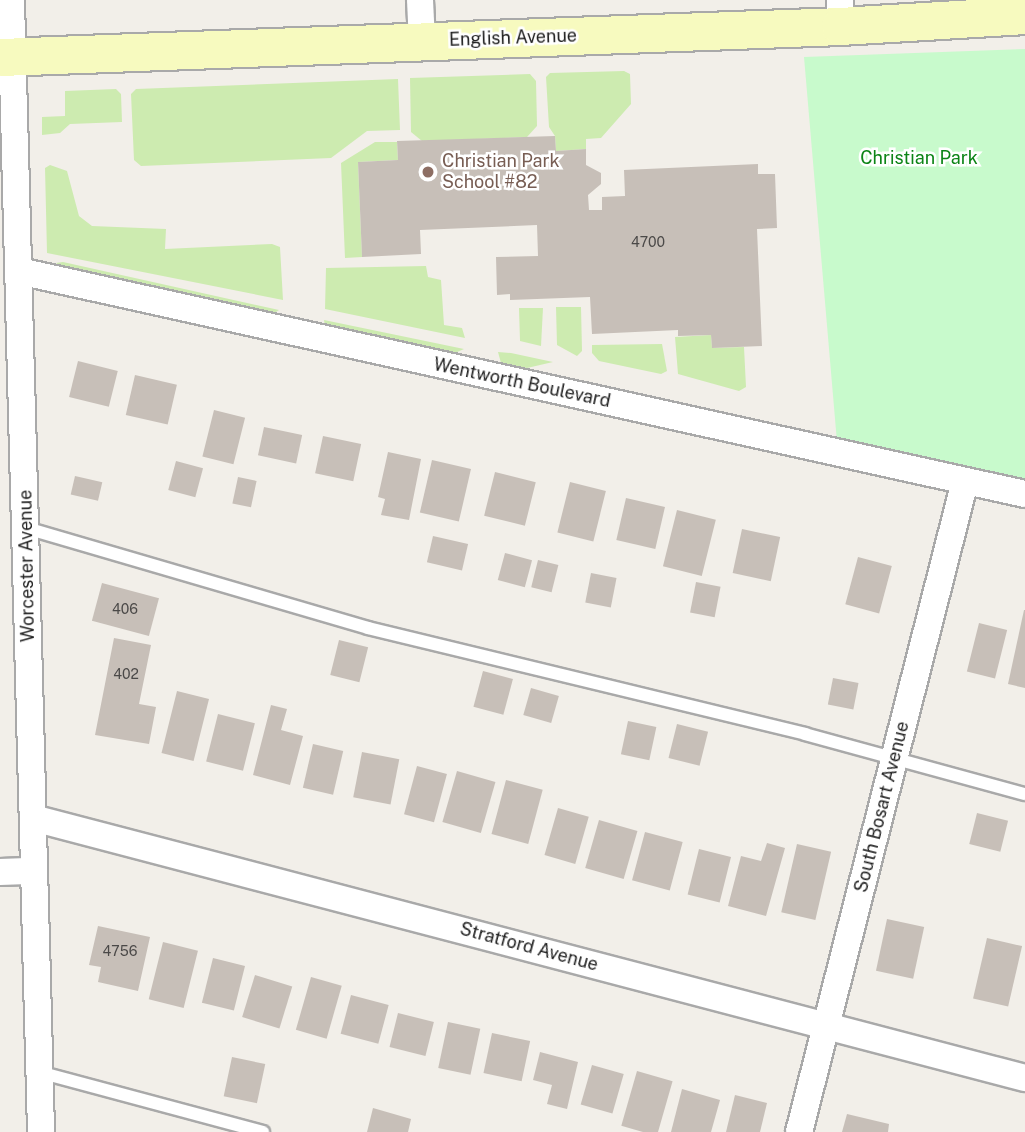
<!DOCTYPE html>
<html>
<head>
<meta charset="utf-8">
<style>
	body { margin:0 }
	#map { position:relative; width:1025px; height:1132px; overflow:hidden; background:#f2efe9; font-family:"Public Sans",sans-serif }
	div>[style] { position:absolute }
	.grass>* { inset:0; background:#cdebb0 }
	.park>* { inset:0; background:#c8facc }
	.building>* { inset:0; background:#c7bfb8; transform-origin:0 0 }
	.roads { filter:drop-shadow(2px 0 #a9a9a9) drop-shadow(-2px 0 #a9a9a9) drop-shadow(0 2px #a9a9a9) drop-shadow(0 -2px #a9a9a9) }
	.service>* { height:12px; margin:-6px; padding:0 6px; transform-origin:6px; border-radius:6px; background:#fff }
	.minor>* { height:26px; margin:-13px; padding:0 13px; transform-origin:13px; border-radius:13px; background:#fff }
	.secondary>* { height:37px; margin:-18.5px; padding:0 18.5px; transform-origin:18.5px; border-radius:18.5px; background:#f7fabf }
	.dots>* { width:19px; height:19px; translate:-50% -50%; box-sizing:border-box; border:4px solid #fff; border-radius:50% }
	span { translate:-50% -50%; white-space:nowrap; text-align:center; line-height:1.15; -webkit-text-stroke:5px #fff; paint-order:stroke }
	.number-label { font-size:14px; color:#4b4948 }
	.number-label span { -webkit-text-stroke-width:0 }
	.street-label { font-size:18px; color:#222 }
	.park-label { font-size:18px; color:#0c8416 }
	.education-label { font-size:18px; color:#785e54 }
	.left { translate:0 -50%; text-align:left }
</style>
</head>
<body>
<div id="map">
	<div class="grass">
		<i style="clip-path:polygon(624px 71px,630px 74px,631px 104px,601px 138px,586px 139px,586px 149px,556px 151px,555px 136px,549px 127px,546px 77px,550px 73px)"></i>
		<i style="clip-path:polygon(530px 74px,536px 81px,537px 126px,527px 137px,422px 141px,411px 132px,410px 78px)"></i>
		<i style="clip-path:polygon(398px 79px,400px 130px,367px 131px,331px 158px,141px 166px,134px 160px,131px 94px,136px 89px)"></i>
		<i style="clip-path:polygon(116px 89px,121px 94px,122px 122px,70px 124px,60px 133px,42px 135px,42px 117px,65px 116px,65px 91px)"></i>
		<i style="clip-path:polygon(375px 142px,397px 142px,398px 160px,358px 162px,362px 257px,345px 258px,341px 163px)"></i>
		<i style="clip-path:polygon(50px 165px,67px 171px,79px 216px,92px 226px,166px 229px,165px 249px,272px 244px,280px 247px,283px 300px,47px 253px,45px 168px)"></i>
		<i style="clip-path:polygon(56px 263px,63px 262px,279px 310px,271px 315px,69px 273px)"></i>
		<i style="clip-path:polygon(426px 266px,428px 277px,441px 280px,444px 325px,462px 328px,465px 338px,325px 309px,326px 268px)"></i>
		<i style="clip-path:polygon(556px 307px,581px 307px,582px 351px,577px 356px,557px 345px)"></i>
		<i style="clip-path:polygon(519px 308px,543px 308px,541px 346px,520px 341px)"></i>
		<i style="clip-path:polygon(324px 320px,464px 349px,448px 356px,325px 326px)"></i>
		<i style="clip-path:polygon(711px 335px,712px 348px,744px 347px,746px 387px,739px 391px,678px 374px,675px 337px)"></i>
		<i style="clip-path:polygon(662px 344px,667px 371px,661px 374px,599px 361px,592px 353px,592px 345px)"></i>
		<i style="clip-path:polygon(498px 352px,511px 353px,553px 362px,527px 368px,508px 365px,501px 363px)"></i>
	</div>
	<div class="park">
		<i style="clip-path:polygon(1025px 49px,1025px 483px,837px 442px,804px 57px)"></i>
	</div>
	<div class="building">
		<i style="clip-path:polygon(555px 136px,556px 151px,586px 149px,586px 165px,601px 173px,601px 184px,588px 195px,589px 210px,602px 210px,602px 197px,625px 196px,624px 170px,758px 164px,758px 174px,775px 174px,777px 228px,757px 229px,762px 346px,712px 348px,711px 335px,678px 336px,678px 330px,592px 334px,590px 297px,510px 300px,510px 294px,497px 295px,496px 257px,538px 256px,537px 225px,420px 230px,421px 254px,362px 257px,358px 162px,398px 160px,397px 141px)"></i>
		<i style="left:78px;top:361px;width:41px;height:37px;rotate:14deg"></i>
		<i style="left:135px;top:375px;width:43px;height:41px;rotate:13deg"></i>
		<i style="left:214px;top:410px;width:32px;height:48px;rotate:14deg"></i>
		<i style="left:264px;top:427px;width:39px;height:29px;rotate:12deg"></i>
		<i style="left:323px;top:436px;width:39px;height:38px;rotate:12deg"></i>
		<i style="clip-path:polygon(388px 452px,421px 459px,409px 520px,381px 515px,385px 499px,378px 497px)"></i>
		<i style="left:432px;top:460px;width:40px;height:54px;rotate:13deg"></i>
		<i style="left:176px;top:461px;width:28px;height:30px;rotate:15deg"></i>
		<i style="left:495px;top:472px;width:42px;height:45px;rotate:14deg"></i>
		<i style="left:75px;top:476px;width:28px;height:19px;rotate:13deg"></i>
		<i style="left:238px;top:477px;width:19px;height:27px;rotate:12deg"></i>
		<i style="left:570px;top:482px;width:37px;height:52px;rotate:14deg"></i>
		<i style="left:626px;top:498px;width:40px;height:43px;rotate:13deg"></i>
		<i style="left:677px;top:510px;width:40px;height:58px;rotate:14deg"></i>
		<i style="left:742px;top:529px;width:39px;height:45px;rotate:12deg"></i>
		<i style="left:433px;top:536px;width:36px;height:27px;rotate:13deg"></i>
		<i style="left:505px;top:553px;width:28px;height:28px;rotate:15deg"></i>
		<i style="left:858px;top:557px;width:35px;height:49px;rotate:15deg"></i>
		<i style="left:538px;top:560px;width:21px;height:28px;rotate:14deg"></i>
		<i style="left:591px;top:573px;width:26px;height:30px;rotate:11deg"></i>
		<i style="left:696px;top:582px;width:25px;height:31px;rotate:11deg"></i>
		<i style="left:102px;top:583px;width:59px;height:39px;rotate:15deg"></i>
		<i style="clip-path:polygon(1024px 610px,1025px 610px,1025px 688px,1008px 684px)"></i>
		<i style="left:979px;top:623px;width:29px;height:50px;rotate:14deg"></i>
		<i style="clip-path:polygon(114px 638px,151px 645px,139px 704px,156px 707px,149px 744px,95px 735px)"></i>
		<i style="left:339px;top:640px;width:30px;height:36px;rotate:14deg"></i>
		<i style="left:483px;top:671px;width:31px;height:37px;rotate:15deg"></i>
		<i style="left:833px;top:678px;width:26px;height:27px;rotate:11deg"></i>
		<i style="left:531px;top:688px;width:29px;height:28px;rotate:16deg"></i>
		<i style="left:177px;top:691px;width:33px;height:64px;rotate:14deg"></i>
		<i style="clip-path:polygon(271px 705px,287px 709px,281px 730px,303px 736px,290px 785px,253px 775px)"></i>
		<i style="left:218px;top:714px;width:38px;height:49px;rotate:14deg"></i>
		<i style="left:628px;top:721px;width:29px;height:34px;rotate:12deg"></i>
		<i style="left:677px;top:724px;width:32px;height:35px;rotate:14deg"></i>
		<i style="left:313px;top:744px;width:31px;height:45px;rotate:13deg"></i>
		<i style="left:362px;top:752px;width:38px;height:46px;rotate:11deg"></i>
		<i style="left:417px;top:766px;width:31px;height:50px;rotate:15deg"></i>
		<i style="left:457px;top:771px;width:40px;height:53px;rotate:16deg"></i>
		<i style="left:506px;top:780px;width:38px;height:56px;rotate:15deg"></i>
		<i style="left:558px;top:808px;width:32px;height:49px;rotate:16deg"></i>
		<i style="left:977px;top:813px;width:32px;height:32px;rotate:14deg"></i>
		<i style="left:599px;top:820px;width:40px;height:50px;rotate:16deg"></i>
		<i style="left:645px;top:832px;width:39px;height:50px;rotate:15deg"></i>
		<i style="clip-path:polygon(767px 843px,785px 848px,766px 916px,728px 906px,741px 856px,761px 861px)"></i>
		<i style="left:797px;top:844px;width:35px;height:70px;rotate:13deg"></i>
		<i style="left:699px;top:849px;width:33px;height:47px;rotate:14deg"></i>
		<i style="left:887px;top:919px;width:38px;height:53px;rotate:12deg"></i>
		<i style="clip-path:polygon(98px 926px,150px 937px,138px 991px,98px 982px,101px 967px,89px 965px)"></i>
		<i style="left:987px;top:938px;width:36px;height:62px;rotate:13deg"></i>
		<i style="left:163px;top:942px;width:36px;height:59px;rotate:14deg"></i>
		<i style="left:213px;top:958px;width:33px;height:46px;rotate:14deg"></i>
		<i style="left:255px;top:975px;width:39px;height:44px;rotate:17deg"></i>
		<i style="left:311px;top:977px;width:32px;height:55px;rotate:16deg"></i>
		<i style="left:351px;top:995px;width:39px;height:40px;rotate:15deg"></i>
		<i style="left:398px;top:1013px;width:37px;height:35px;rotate:14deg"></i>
		<i style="left:448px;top:1022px;width:33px;height:47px;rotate:12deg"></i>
		<i style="left:492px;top:1033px;width:39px;height:41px;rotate:12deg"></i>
		<i style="clip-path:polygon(540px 1052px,578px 1062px,567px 1109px,547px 1104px,552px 1085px,533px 1080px)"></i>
		<i style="left:232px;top:1057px;width:34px;height:40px;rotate:12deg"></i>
		<i style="left:592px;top:1065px;width:33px;height:41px;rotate:16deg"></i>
		<i style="left:637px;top:1071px;width:37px;height:57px;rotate:16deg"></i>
		<i style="clip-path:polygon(682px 1089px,720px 1100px,711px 1132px,671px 1132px)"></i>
		<i style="clip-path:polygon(735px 1095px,767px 1103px,760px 1132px,726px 1132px)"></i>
		<i style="clip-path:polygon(373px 1108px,411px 1119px,408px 1132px,367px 1132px)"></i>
		<i style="clip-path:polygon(847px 1114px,889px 1124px,888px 1132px,842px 1132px)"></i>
	</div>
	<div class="roads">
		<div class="service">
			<i style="left:26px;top:528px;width:356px;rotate:16.3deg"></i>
			<i style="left:368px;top:628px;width:450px;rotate:13.6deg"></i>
			<i style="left:805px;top:734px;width:228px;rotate:15.3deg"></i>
			<i style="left:39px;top:1072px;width:232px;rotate:15deg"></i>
		</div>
		<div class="minor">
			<i style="left:11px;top:0;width:1132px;rotate:88.48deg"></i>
			<i style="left:420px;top:0;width:42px;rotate:87.3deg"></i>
			<i style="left:840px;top:0;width:26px;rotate:90deg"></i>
			<i style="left:19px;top:271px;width:1030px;rotate:12.5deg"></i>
			<i style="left:33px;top:818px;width:1026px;rotate:14.69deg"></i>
			<i style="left:0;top:872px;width:34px;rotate:-2deg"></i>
			<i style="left:799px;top:1132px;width:672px;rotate:-75.69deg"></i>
		</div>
		<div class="secondary">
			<i style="left:0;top:57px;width:841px;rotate:-2.11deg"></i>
			<i style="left:840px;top:26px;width:185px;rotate:-3.4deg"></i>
		</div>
	</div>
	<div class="dots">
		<i style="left:428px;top:172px;background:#8d6e63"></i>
	</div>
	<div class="number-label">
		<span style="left:648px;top:242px">4700</span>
		<span style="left:125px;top:609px">406</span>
		<span style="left:126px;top:674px">402</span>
		<span style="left:120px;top:951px">4756</span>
	</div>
	<div class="street-label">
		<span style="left:513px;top:38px;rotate:-2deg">English Avenue</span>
		<span style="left:522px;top:383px;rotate:12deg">Wentworth Boulevard</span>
		<span style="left:27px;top:566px;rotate:-91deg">Worcester Avenue</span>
		<span style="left:882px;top:807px;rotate:-76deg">South Bosart Avenue</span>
		<span style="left:529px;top:947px;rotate:15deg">Stratford Avenue</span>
	</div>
	<div class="park-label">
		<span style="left:919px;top:158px">Christian Park</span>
	</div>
	<div class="education-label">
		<span class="left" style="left:442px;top:172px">Christian Park<br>School #82</span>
	</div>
</div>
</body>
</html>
